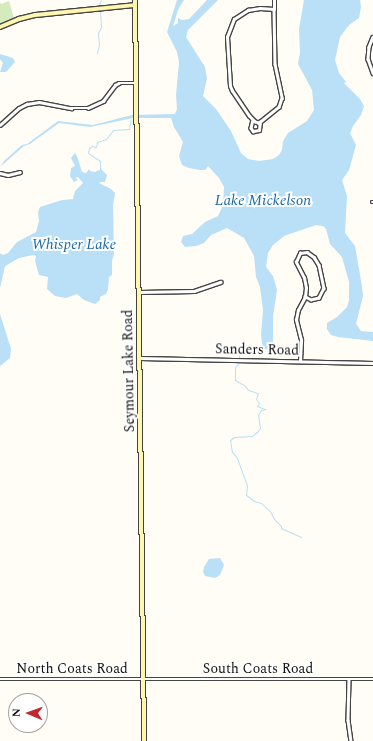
<!DOCTYPE html>
<html>
<head>
<meta charset="utf-8">
<style>
	body { margin:0 }
	#map { position:relative; width:373px; height:741px; overflow:hidden; background:#fffdf5; font-family:Spectral,serif }
	div>[style] { position:absolute }
	.green>* { inset:0; background:#d5ebbd }
	.water>* { inset:0; background:#b9e0f7 }
	.stream>* { height:1px; margin:-0.5px; padding:0 0.5px; transform-origin:0.5px; border-radius:0.5px; background:#b9e0f7 }
	.roads { filter:drop-shadow(1px 0 #444) drop-shadow(-1px 0 #444) drop-shadow(0 1px #444) drop-shadow(0 -1px #444) }
	.street>* { height:2.5px; margin:-1.25px; padding:0 1.25px; transform-origin:1.25px; border-radius:1.25px; background:#fff }
	.secondary>* { height:4px; margin:-2px; padding:0 2px; transform-origin:2px; border-radius:2px; background:#fff6b0 }
	span { translate:-50% -50%; white-space:nowrap; text-align:center; line-height:1.15; -webkit-text-stroke:4px #fff; paint-order:stroke }
	.street-label { font-size:14px; color:#111 }
	.water-label { font-size:15px; color:#1768a6; font-style:italic }
	.north { position:absolute; left:8px; top:693px; width:40px; height:40px; box-sizing:border-box; background:#fff; border:1px solid #a0a0a0; border-radius:50%; rotate:272deg; font-size:11px; font-weight:700; line-height:16px; text-align:center; color:#111 }
	.north::after { content:''; display:block; margin:auto; width:14px; height:18px; background:#c4262e; clip-path:polygon(50% 0,100% 100%,50% 72%,0 100%) }
</style>
</head>
<body>
<div id="map">
	<div class="green">
		<i style="clip-path:polygon(9px 1px,14px 18px,0 24px,0 2px,1px 4px)"></i>
	</div>
	<div class="water">
		<i style="clip-path:polygon(177px 0,184px 0,178px 10px,173px 26px,178px 23px,178px 18px,182px 20px,189px 19px,207px 0,218px 0,188px 30px,186px 37px,205px 67px,207px 78px,203px 96px,216px 109px,231px 131px,241px 153px,248px 159px,259px 161px,273px 159px,279px 155px,282px 150px,283px 141px,288px 133px,307px 121px,314px 110px,312px 90px,298px 64px,300px 53px,299px 29px,304px 0,360px 0,361px 7px,359px 18px,349px 25px,340px 37px,335px 60px,339px 73px,346px 82px,344px 83px,360px 99px,364px 106px,361px 115px,353px 126px,350px 133px,356px 145px,349px 170px,342px 180px,347px 196px,345px 233px,355px 246px,362px 286px,363px 296px,356px 324px,361px 331px,373px 332px,373px 341px,338px 337px,331px 335px,327px 329px,327px 323px,337px 317px,347px 307px,349px 300px,349px 282px,342px 257px,330px 244px,326px 229px,323px 226px,316px 225px,284px 236px,273px 245px,268px 253px,266px 267px,273px 276px,277px 290px,273px 316px,273px 345px,271px 350px,263px 349px,261px 335px,263px 310px,260px 287px,256px 277px,254px 256px,244px 238px,227px 228px,211px 235px,204px 243px,196px 246px,185px 247px,181px 242px,183px 236px,192px 234px,205px 222px,218px 216px,223px 205px,224px 187px,219px 178px,208px 166px,205px 170px,200px 170px,189px 168px,182px 165px,179px 156px,183px 142px,174px 127px,171px 118px,133px 118px,90px 127px,59px 123px,30px 144px,24px 146px,0 167px,5px 160px,22px 145px,27px 144px,58px 121px,93px 125px,132px 115px,175px 114px,177px 109px,176px 95px,179px 62px,177px 52px,167px 32px)"></i>
		<i style="clip-path:polygon(0 54px,13px 58px,15px 62px,6px 72px,0 72px,3px 63px,0 59px)"></i>
		<i style="clip-path:polygon(75px 153px,77px 156px,82px 172px,86px 173px,89px 169px,90px 171px,95px 172px,101px 169px,107px 175px,105px 182px,101px 182px,99px 183px,111px 189px,115px 193px,113px 205px,114px 254px,112px 261px,112px 275px,109px 277px,108px 289px,106px 294px,100px 297px,100px 300px,95px 304px,84px 300px,77px 294px,66px 298px,55px 296px,47px 289px,48px 277px,39px 275px,35px 261px,36px 256px,33px 255px,19px 258px,5px 266px,0 288px,0 253px,3px 255px,8px 253px,17px 242px,36px 232px,39px 221px,38px 212px,40px 207px,62px 200px,73px 199px,75px 191px,83px 183px,78px 177px,75px 178px,78px 180px,74px 182px,70px 176px,71px 168px,75px 166px,71px 158px)"></i>
		<i style="clip-path:polygon(0 314px,11px 349px,10px 358px,0 366px)"></i>
		<i style="clip-path:polygon(220px 558px,224px 565px,220px 575px,215px 578px,205px 576px,203px 572px,204px 567px,209px 559px)"></i>
	</div>
	<div class="stream">
		<i style="left:99px;top:5px;width:5px;rotate:-68deg"></i>
		<i style="left:97px;top:53px;width:8px;rotate:-76deg"></i>
		<i style="left:99px;top:45px;width:12px;rotate:-95deg"></i>
		<i style="left:98px;top:33px;width:7px;rotate:-63deg"></i>
		<i style="left:101px;top:27px;width:17px;rotate:-93deg"></i>
		<i style="left:100px;top:169px;width:8px;rotate:-90deg"></i>
		<i style="left:100px;top:161px;width:14px;rotate:-146deg"></i>
		<i style="left:88px;top:153px;width:5px;rotate:-79deg"></i>
		<i style="left:89px;top:148px;width:4px;rotate:-34deg"></i>
		<i style="left:92px;top:146px;width:4px;rotate:14deg"></i>
		<i style="left:96px;top:147px;width:5px;rotate:-79deg"></i>
		<i style="left:97px;top:142px;width:9px;rotate:-18deg"></i>
		<i style="left:106px;top:139px;width:11px;rotate:-52deg"></i>
		<i style="left:113px;top:130px;width:16px;rotate:-4deg"></i>
		<i style="left:129px;top:129px;width:10px;rotate:-79deg"></i>
		<i style="left:239px;top:358px;width:3px;rotate:-90deg"></i>
		<i style="left:239px;top:355px;width:5px;rotate:-22deg"></i>
		<i style="left:244px;top:353px;width:6px;rotate:-59deg"></i>
		<i style="left:247px;top:348px;width:15px"></i>
		<i style="left:239px;top:363px;width:6px;rotate:135deg"></i>
		<i style="left:235px;top:367px;width:13px;rotate:90deg"></i>
		<i style="left:235px;top:380px;width:10px;rotate:29deg"></i>
		<i style="left:244px;top:385px;width:6px;rotate:51deg"></i>
		<i style="left:248px;top:390px;width:10px;rotate:17deg"></i>
		<i style="left:258px;top:393px;width:6px;rotate:108deg"></i>
		<i style="left:256px;top:399px;width:5px;rotate:53deg"></i>
		<i style="left:259px;top:403px;width:4px;rotate:124deg"></i>
		<i style="left:257px;top:406px;width:9px;rotate:21deg"></i>
		<i style="left:265px;top:409px;width:4px;rotate:166deg"></i>
		<i style="left:261px;top:410px;width:6px;rotate:121deg"></i>
		<i style="left:258px;top:415px;width:13px;rotate:81deg"></i>
		<i style="left:260px;top:428px;width:4px;rotate:124deg"></i>
		<i style="left:258px;top:431px;width:8px;rotate:140deg"></i>
		<i style="left:252px;top:436px;width:18px;rotate:177deg"></i>
		<i style="left:234px;top:437px;width:5px;rotate:143deg"></i>
		<i style="left:230px;top:440px;width:12px;rotate:81deg"></i>
		<i style="left:232px;top:452px;width:8px;rotate:50deg"></i>
		<i style="left:237px;top:458px;width:30px;rotate:70deg"></i>
		<i style="left:247px;top:486px;width:9px;rotate:96deg"></i>
		<i style="left:246px;top:495px;width:10px;rotate:37deg"></i>
		<i style="left:254px;top:501px;width:7px;rotate:16deg"></i>
		<i style="left:261px;top:503px;width:12px;rotate:42deg"></i>
		<i style="left:270px;top:511px;width:9px;rotate:63deg"></i>
		<i style="left:274px;top:519px;width:10px;rotate:45deg"></i>
		<i style="left:281px;top:526px;width:2px;rotate:90deg"></i>
		<i style="left:281px;top:528px;width:22px;rotate:24deg"></i>
	</div>
	<div class="roads">
		<div class="street">
			<i style="left:260px;top:8px;width:14px;rotate:4deg"></i>
			<i style="left:274px;top:9px;width:55px;rotate:89deg"></i>
			<i style="left:275px;top:64px;width:35px;rotate:78deg"></i>
			<i style="left:282px;top:98px;width:9px;rotate:108deg"></i>
			<i style="left:279px;top:107px;width:26px;rotate:141deg"></i>
			<i style="left:259px;top:123px;width:4px;rotate:-166deg"></i>
			<i style="left:255px;top:122px;width:8px;rotate:-135deg"></i>
			<i style="left:249px;top:116px;width:30px;rotate:-124deg"></i>
			<i style="left:232px;top:91px;width:5px;rotate:-112deg"></i>
			<i style="left:230px;top:86px;width:49px;rotate:-93.5deg"></i>
			<i style="left:227px;top:37px;width:19px;rotate:-69deg"></i>
			<i style="left:234px;top:19px;width:17px;rotate:-33deg"></i>
			<i style="left:248px;top:10px;width:12px;rotate:-9deg"></i>
			<i style="left:274px;top:9px;width:9px;rotate:-90deg"></i>
			<i style="left:373px;top:37px;width:11px;rotate:112deg"></i>
			<i style="left:369px;top:47px;width:12px;rotate:95deg"></i>
			<i style="left:368px;top:59px;width:15px;rotate:70deg"></i>
			<i style="left:253px;top:120px;width:8px;rotate:104deg"></i>
			<i style="left:251px;top:128px;width:4px;rotate:56deg"></i>
			<i style="left:253px;top:131px;width:6px;rotate:-9deg"></i>
			<i style="left:259px;top:130px;width:8px;rotate:-83deg"></i>
			<i style="left:0;top:125px;width:25px;rotate:-42deg"></i>
			<i style="left:19px;top:108px;width:9px;rotate:-27deg"></i>
			<i style="left:27px;top:104px;width:12px;rotate:-9deg"></i>
			<i style="left:39px;top:102px;width:33px;rotate:11deg"></i>
			<i style="left:71px;top:108px;width:17px"></i>
			<i style="left:88px;top:108px;width:17px;rotate:-25deg"></i>
			<i style="left:103px;top:101px;width:20px;rotate:-53deg"></i>
			<i style="left:115px;top:85px;width:4px;rotate:-27deg"></i>
			<i style="left:119px;top:83px;width:18px"></i>
			<i style="left:0;top:173px;width:8px;rotate:14deg"></i>
			<i style="left:8px;top:175px;width:12px;rotate:-14deg"></i>
			<i style="left:372px;top:202px;width:1px"></i>
			<i style="left:139px;top:292px;width:55px;rotate:-1deg"></i>
			<i style="left:194px;top:291px;width:28px;rotate:-19deg"></i>
			<i style="left:140px;top:358px;width:233px;rotate:1.2deg"></i>
			<i style="left:300px;top:361px;width:21px;rotate:-87deg"></i>
			<i style="left:301px;top:340px;width:21px;rotate:-104deg"></i>
			<i style="left:296px;top:320px;width:10px;rotate:-79deg"></i>
			<i style="left:298px;top:310px;width:15px;rotate:-62deg"></i>
			<i style="left:305px;top:297px;width:9px;rotate:-84deg"></i>
			<i style="left:306px;top:288px;width:10px;rotate:-101deg"></i>
			<i style="left:304px;top:278px;width:18px;rotate:-117deg"></i>
			<i style="left:296px;top:262px;width:10px;rotate:-66deg"></i>
			<i style="left:300px;top:253px;width:7px;rotate:-8deg"></i>
			<i style="left:307px;top:252px;width:9px;rotate:36deg"></i>
			<i style="left:314px;top:257px;width:9px;rotate:58deg"></i>
			<i style="left:319px;top:265px;width:24px;rotate:78deg"></i>
			<i style="left:324px;top:288px;width:11px;rotate:117deg"></i>
			<i style="left:319px;top:298px;width:8px;rotate:166deg"></i>
			<i style="left:311px;top:300px;width:7px;rotate:-153deg"></i>
			<i style="left:0;top:679px;width:373px"></i>
			<i style="left:349px;top:679px;width:41px;rotate:91.4deg"></i>
			<i style="left:348px;top:720px;width:21px;rotate:82deg"></i>
		</div>
		<div class="secondary">
			<i style="left:135px;top:0;width:741px;rotate:89.3deg"></i>
			<i style="left:0;top:27px;width:21px;rotate:-23deg"></i>
			<i style="left:19px;top:19px;width:16px;rotate:-14deg"></i>
			<i style="left:35px;top:15px;width:100px;rotate:-5.7deg"></i>
		</div>
	</div>
	<div class="street-label">
		<span style="left:257px;top:350px;rotate:1deg">Sanders Road</span>
		<span style="left:129px;top:371px;rotate:-91deg">Seymour Lake Road</span>
		<span style="left:72px;top:669px">North Coats Road</span>
		<span style="left:258px;top:669px">South Coats Road</span>
	</div>
	<div class="water-label">
		<span style="left:263px;top:201px">Lake Mickelson</span>
		<span style="left:74px;top:245px">Whisper Lake</span>
	</div>
	<div class="north">N</div>
</div>
</body>
</html>
